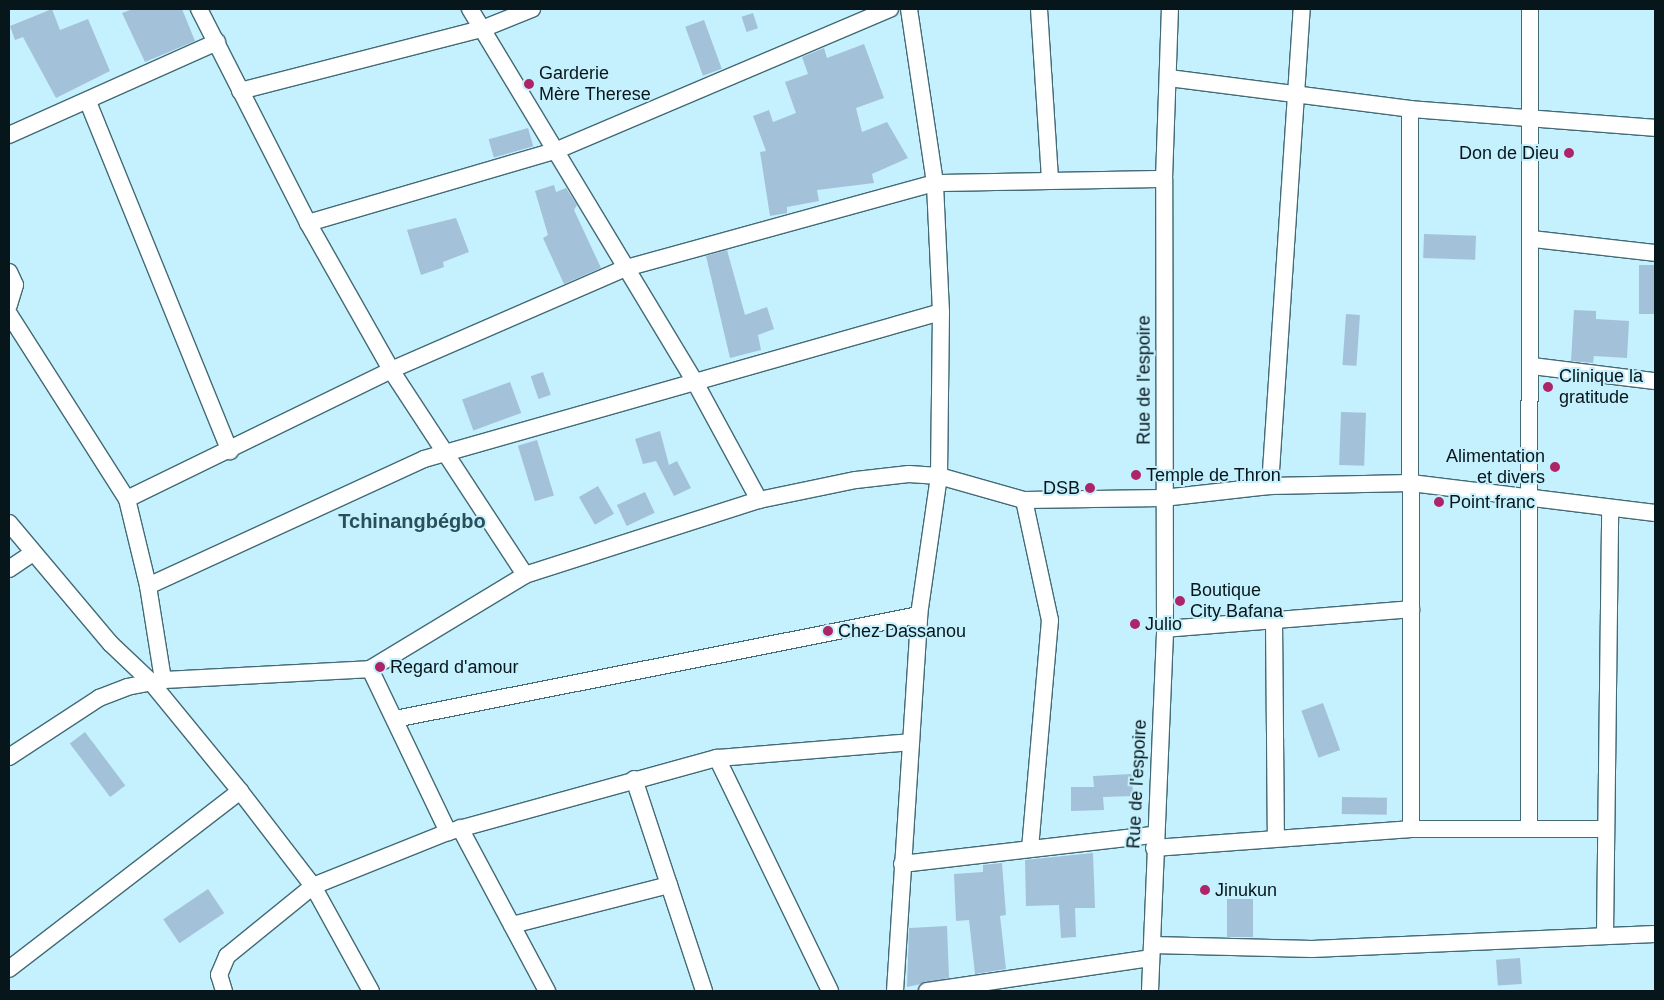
<!DOCTYPE html>
<html>
<head>
<meta charset="utf-8">
<style>
	body { margin:0 }
	#map { position:relative; width:1664px; height:1000px; overflow:hidden; background:#c5f0fd; font-family:Arial,sans-serif }
	div>[style] { position:absolute }
	.building>* { inset:0; background:#a4c1da; transform-origin:0 0 }
	.roads { filter:drop-shadow(1px 0 #436b76) drop-shadow(-1px 0 #436b76) drop-shadow(0 1px #436b76) drop-shadow(0 -1px #436b76) }
	.minor>* { height:16px; margin:-8px; padding:0 8px; transform-origin:8px; border-radius:8px; background:#fff }
	.dots>* { width:14px; height:14px; translate:-50% -50%; box-sizing:border-box; border:2px solid #c5f0fd; border-radius:50% }
	span { translate:-50% -50%; white-space:nowrap; text-align:center; line-height:1.15; -webkit-text-stroke:4px #c5f0fd; paint-order:stroke }
	.poi-label { font-size:18px; color:#06161b }
	.left { translate:0 -50%; text-align:left }
	.right { translate:-100% -50%; text-align:right }
	.street-label { font-size:18px; color:#06161b }
	.quarter-label { font-size:20px; color:#284f5a; font-weight:700 }
	.frame { position:absolute; inset:0; border:10px solid #06161b; pointer-events:none }
</style>
</head>
<body>
<div id="map">
	<div class="building">
		<i style="clip-path:polygon(52px 9px,60px 30px,88px 19px,110px 71px,56px 98px,23px 37px,15px 40px,10px 26px)"></i>
		<i style="clip-path:polygon(133px 9px,182px 9px,195px 41px,145px 62px,122px 13px)"></i>
		<i style="left:753px;top:13px;width:16px;height:12px;rotate:72deg"></i>
		<i style="left:704px;top:20px;width:52px;height:20px;rotate:70deg"></i>
		<i style="clip-path:polygon(864px 44px,884px 98px,856px 108px,862px 132px,887px 122px,908px 158px,872px 174px,874px 183px,817px 190px,819px 201px,787px 207px,787px 213px,770px 216px,760px 152px,766px 151px,753px 116px,769px 110px,773px 122px,796px 113px,785px 82px,808px 74px,802px 57px,824px 48px,827px 58px)"></i>
		<i style="left:528px;top:128px;width:19px;height:41px;rotate:74deg"></i>
		<i style="clip-path:polygon(554px 185px,556px 192px,566px 188px,577px 205px,574px 210px,601px 268px,564px 284px,543px 238px,548px 235px,535px 191px)"></i>
		<i style="clip-path:polygon(456px 218px,469px 252px,443px 262px,444px 267px,421px 275px,407px 230px)"></i>
		<i style="left:1424px;top:234px;width:52px;height:24px;rotate:2deg"></i>
		<i style="clip-path:polygon(727px 250px,745px 315px,767px 307px,774px 329px,758px 335px,761px 350px,730px 358px,706px 256px)"></i>
		<i style="left:1639px;top:265px;width:16px;height:49px"></i>
		<i style="clip-path:polygon(1574px 310px,1596px 311px,1596px 319px,1629px 321px,1627px 358px,1594px 356px,1593px 363px,1571px 361px)"></i>
		<i style="left:1346px;top:314px;width:14px;height:51px;rotate:4deg"></i>
		<i style="left:543px;top:372px;width:24px;height:13px;rotate:71deg"></i>
		<i style="left:510px;top:382px;width:33px;height:51px;rotate:70deg"></i>
		<i style="left:1341px;top:412px;width:25px;height:53px;rotate:2deg"></i>
		<i style="clip-path:polygon(660px 431px,669px 465px,677px 461px,691px 488px,674px 496px,656px 461px,643px 464px,635px 439px)"></i>
		<i style="left:537px;top:440px;width:58px;height:20px;rotate:73deg"></i>
		<i style="left:598px;top:486px;width:32px;height:22px;rotate:60deg"></i>
		<i style="left:645px;top:492px;width:23px;height:31px;rotate:65deg"></i>
		<i style="left:1323px;top:703px;width:50px;height:23px;rotate:70deg"></i>
		<i style="left:85px;top:732px;width:67px;height:19px;rotate:53deg"></i>
		<i style="clip-path:polygon(1132px 774px,1133px 796px,1103px 797px,1104px 810px,1071px 811px,1071px 787px,1094px 787px,1093px 776px)"></i>
		<i style="left:1342px;top:797px;width:45px;height:17px;rotate:1deg"></i>
		<i style="clip-path:polygon(1093px 853px,1095px 908px,1075px 908px,1076px 937px,1061px 938px,1059px 905px,1026px 906px,1025px 860px)"></i>
		<i style="clip-path:polygon(1002px 863px,1006px 915px,1000px 916px,1006px 969px,975px 974px,969px 920px,956px 921px,954px 874px,983px 872px,983px 865px)"></i>
		<i style="left:208px;top:889px;width:29px;height:54px;rotate:56deg"></i>
		<i style="left:1227px;top:899px;width:26px;height:38px"></i>
		<i style="clip-path:polygon(947px 926px,949px 978px,907px 987px,909px 928px)"></i>
		<i style="left:1520px;top:958px;width:26px;height:24px;rotate:86deg"></i>
	</div>
	<div class="roads">
		<div class="minor">
			<i style="left:199px;top:9px;width:240px;rotate:63deg"></i>
			<i style="left:308px;top:223px;width:169px;rotate:60.5deg"></i>
			<i style="left:391px;top:370px;width:245px;rotate:56.8deg"></i>
			<i style="left:470px;top:9px;width:438px;rotate:58.9deg"></i>
			<i style="left:696px;top:384px;width:132px;rotate:61.5deg"></i>
			<i style="left:1039px;top:9px;width:170px;rotate:86.3deg"></i>
			<i style="left:1169px;top:78px;width:243px;rotate:7.3deg"></i>
			<i style="left:1410px;top:109px;width:246px;rotate:4.4deg"></i>
			<i style="left:240px;top:91px;width:250px;rotate:-14.4deg"></i>
			<i style="left:482px;top:29px;width:54px;rotate:-21.8deg"></i>
			<i style="left:88px;top:102px;width:377px;rotate:67.9deg"></i>
			<i style="left:1410px;top:109px;width:720px;rotate:89.92deg"></i>
			<i style="left:9px;top:135px;width:228px;rotate:-24.1deg"></i>
			<i style="left:308px;top:223px;width:257px;rotate:-16.3deg"></i>
			<i style="left:555px;top:151px;width:364px;rotate:-23deg"></i>
			<i style="left:1533px;top:239px;width:123px;rotate:6.5deg"></i>
			<i style="left:9px;top:272px;width:14px;rotate:65deg"></i>
			<i style="left:15px;top:285px;width:21px;rotate:107deg"></i>
			<i style="left:9px;top:314px;width:219px;rotate:57.5deg"></i>
			<i style="left:127px;top:499px;width:89px;rotate:76.4deg"></i>
			<i style="left:148px;top:586px;width:95px;rotate:80.9deg"></i>
			<i style="left:1532px;top:366px;width:124px;rotate:7deg"></i>
			<i style="left:1270px;top:486px;width:478px;rotate:-86.2deg"></i>
			<i style="left:127px;top:499px;width:294px;rotate:-26deg"></i>
			<i style="left:391px;top:370px;width:256px;rotate:-23.5deg"></i>
			<i style="left:626px;top:268px;width:320px;rotate:-15.4deg"></i>
			<i style="left:935px;top:183px;width:229px;rotate:-1deg"></i>
			<i style="left:1024px;top:500px;width:123px;rotate:77.8deg"></i>
			<i style="left:1050px;top:620px;width:228px;rotate:95deg"></i>
			<i style="left:9px;top:523px;width:158px;rotate:49.9deg"></i>
			<i style="left:111px;top:644px;width:54px;rotate:43.5deg"></i>
			<i style="left:150px;top:681px;width:142px;rotate:50.7deg"></i>
			<i style="left:240px;top:791px;width:120px;rotate:52.5deg"></i>
			<i style="left:313px;top:886px;width:120px;rotate:61.1deg"></i>
			<i style="left:9px;top:569px;width:29px;rotate:-34deg"></i>
			<i style="left:148px;top:586px;width:304px;rotate:-24.7deg"></i>
			<i style="left:424px;top:459px;width:537px;rotate:-15.87deg"></i>
			<i style="left:1274px;top:620px;width:216px;rotate:89.5deg"></i>
			<i style="left:1165px;top:629px;width:247px;rotate:-4.6deg"></i>
			<i style="left:370px;top:669px;width:181px;rotate:64.4deg"></i>
			<i style="left:395px;top:719px;width:534px;rotate:-11.23deg"></i>
			<i style="left:9px;top:757px;width:108px;rotate:-33.2deg"></i>
			<i style="left:99px;top:698px;width:30px;rotate:-21deg"></i>
			<i style="left:127px;top:687px;width:37px;rotate:-11deg"></i>
			<i style="left:163px;top:680px;width:207px;rotate:-3deg"></i>
			<i style="left:370px;top:669px;width:181px;rotate:-31.2deg"></i>
			<i style="left:525px;top:575px;width:246px;rotate:-17.8deg"></i>
			<i style="left:759px;top:500px;width:99px;rotate:-11.7deg"></i>
			<i style="left:856px;top:480px;width:53px;rotate:-6.5deg"></i>
			<i style="left:909px;top:474px;width:30px;rotate:4deg"></i>
			<i style="left:939px;top:476px;width:88px;rotate:15.8deg"></i>
			<i style="left:1024px;top:500px;width:139px;rotate:-0.8deg"></i>
			<i style="left:1163px;top:498px;width:108px;rotate:-6.4deg"></i>
			<i style="left:1270px;top:486px;width:141px;rotate:-1.2deg"></i>
			<i style="left:1411px;top:483px;width:246px;rotate:7deg"></i>
			<i style="left:717px;top:758px;width:259px;rotate:64.1deg"></i>
			<i style="left:634px;top:779px;width:223px;rotate:71.7deg"></i>
			<i style="left:1529px;top:827px;width:818px;rotate:-89.93deg"></i>
			<i style="left:460px;top:828px;width:185px;rotate:61.9deg"></i>
			<i style="left:1154px;top:848px;width:258px;rotate:-4.2deg"></i>
			<i style="left:1411px;top:829px;width:193px"></i>
			<i style="left:902px;top:864px;width:254px;rotate:-6.6deg"></i>
			<i style="left:512px;top:925px;width:162px;rotate:-14.3deg"></i>
			<i style="left:1605px;top:935px;width:427px;rotate:-89.3deg"></i>
			<i style="left:1152px;top:945px;width:160px;rotate:1.4deg"></i>
			<i style="left:1312px;top:949px;width:343px;rotate:-2.5deg"></i>
			<i style="left:9px;top:969px;width:292px;rotate:-37.6deg"></i>
			<i style="left:224px;top:991px;width:17px;rotate:-107deg"></i>
			<i style="left:219px;top:975px;width:21px;rotate:-67deg"></i>
			<i style="left:227px;top:956px;width:111px;rotate:-39.1deg"></i>
			<i style="left:313px;top:886px;width:145px;rotate:-21.8deg"></i>
			<i style="left:448px;top:832px;width:279px;rotate:-15.4deg"></i>
			<i style="left:717px;top:758px;width:194px;rotate:-4.7deg"></i>
			<i style="left:895px;top:991px;width:377px;rotate:-86.3deg"></i>
			<i style="left:919px;top:615px;width:140px;rotate:-81.8deg"></i>
			<i style="left:939px;top:476px;width:164px;rotate:-89.3deg"></i>
			<i style="left:941px;top:312px;width:129px;rotate:-92.7deg"></i>
			<i style="left:935px;top:183px;width:176px;rotate:-98.5deg"></i>
			<i style="left:927px;top:991px;width:226px;rotate:-8.4deg"></i>
			<i style="left:1150px;top:991px;width:362px;rotate:-87.6deg"></i>
			<i style="left:1165px;top:629px;width:450px;rotate:-90.1deg"></i>
			<i style="left:1164px;top:179px;width:170px;rotate:-88deg"></i>
		</div>
	</div>
	<div class="dots">
		<i style="left:529px;top:84px;background:#ad2568"></i>
		<i style="left:1569px;top:153px;background:#ad2568"></i>
		<i style="left:1548px;top:387px;background:#ad2568"></i>
		<i style="left:1555px;top:467px;background:#ad2568"></i>
		<i style="left:1136px;top:475px;background:#ad2568"></i>
		<i style="left:1090px;top:488px;background:#ad2568"></i>
		<i style="left:1439px;top:502px;background:#ad2568"></i>
		<i style="left:1180px;top:601px;background:#ad2568"></i>
		<i style="left:1135px;top:624px;background:#ad2568"></i>
		<i style="left:828px;top:631px;background:#ad2568"></i>
		<i style="left:380px;top:667px;background:#ad2568"></i>
		<i style="left:1205px;top:890px;background:#ad2568"></i>
	</div>
	<div class="poi-label">
		<span class="left" style="left:539px;top:84px">Garderie<br>Mère Therese</span>
		<span class="right" style="left:1559px;top:153px">Don de Dieu</span>
		<span class="left" style="left:1559px;top:387px">Clinique la<br>gratitude</span>
		<span class="right" style="left:1545px;top:467px">Alimentation<br>et divers</span>
		<span class="left" style="left:1146px;top:475px">Temple de Thron</span>
		<span class="right" style="left:1080px;top:488px">DSB</span>
		<span class="left" style="left:1449px;top:502px">Point franc</span>
		<span class="left" style="left:1190px;top:601px">Boutique<br>City Bafana</span>
		<span class="left" style="left:1145px;top:624px">Julio</span>
		<span class="left" style="left:838px;top:631px">Chez Dassanou</span>
		<span class="left" style="left:390px;top:667px">Regard d'amour</span>
		<span class="left" style="left:1215px;top:890px">Jinukun</span>
	</div>
	<div class="street-label">
		<span style="left:1144px;top:380px;rotate:-90deg">Rue de l'espoire</span>
		<span style="left:1137px;top:784px;rotate:-87deg">Rue de l'espoire</span>
	</div>
	<div class="quarter-label">
		<span style="left:412px;top:521px">Tchinangbégbo</span>
	</div>
	<div class="frame"></div>
</div>
</body>
</html>
